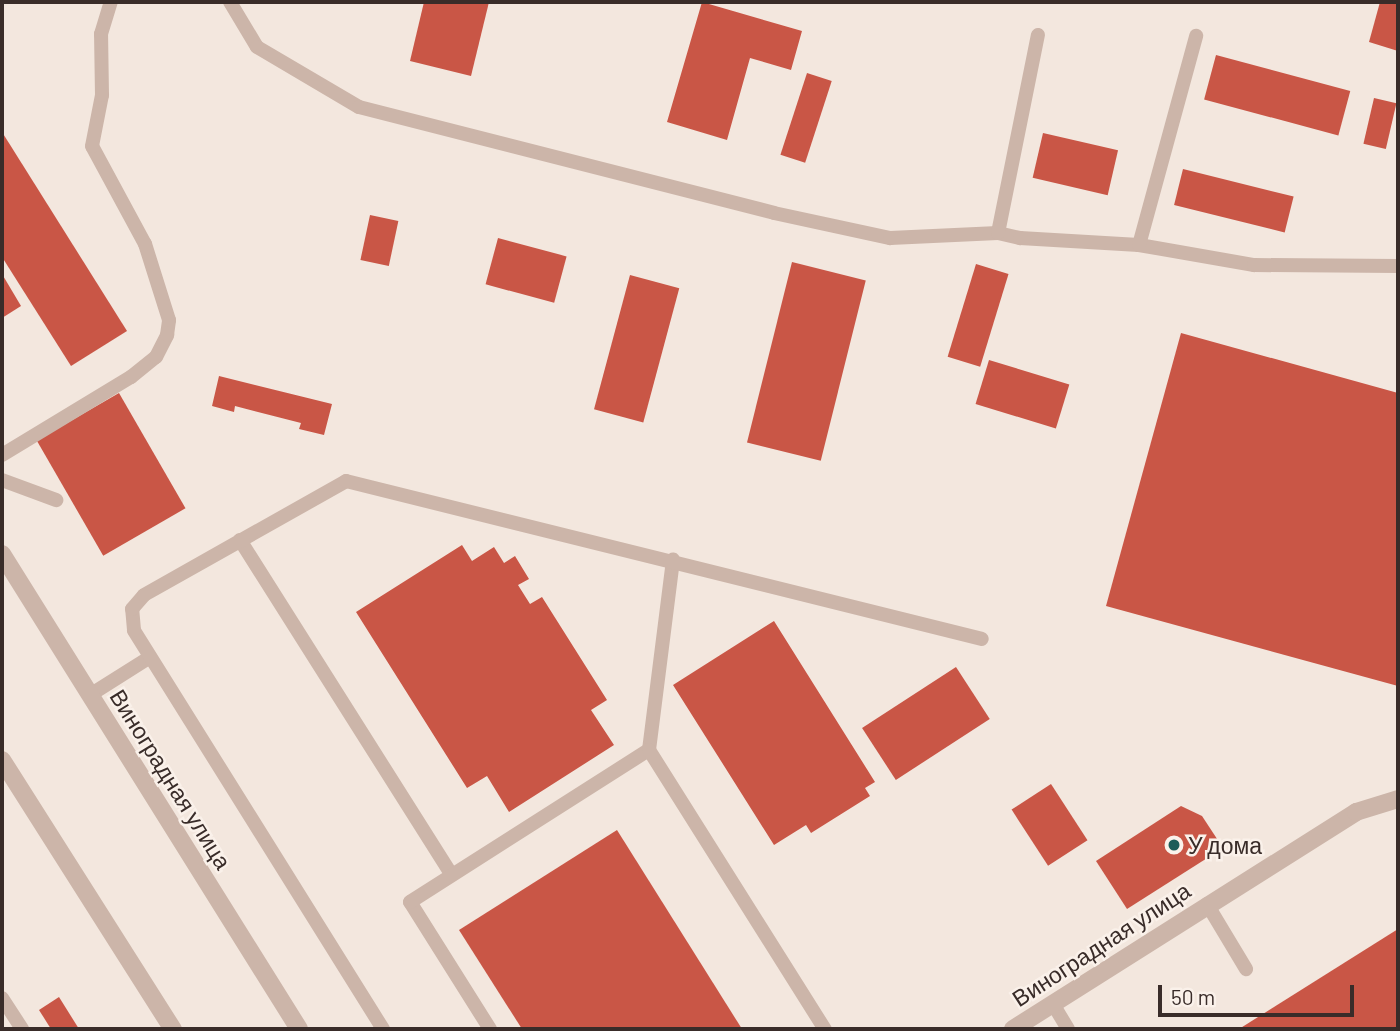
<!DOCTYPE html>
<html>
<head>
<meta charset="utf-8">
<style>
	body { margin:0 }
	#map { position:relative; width:1400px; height:1031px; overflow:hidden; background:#f3e7de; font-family:Barlow,sans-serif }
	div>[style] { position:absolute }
	.building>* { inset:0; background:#c95646; transform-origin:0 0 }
	.service>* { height:14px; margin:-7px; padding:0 7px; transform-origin:7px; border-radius:7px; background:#ccb5a9 }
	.tertiary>* { height:18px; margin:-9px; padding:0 9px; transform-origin:9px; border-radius:9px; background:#ccb5a9 }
	.dots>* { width:19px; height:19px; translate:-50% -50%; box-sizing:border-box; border:4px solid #faf1ea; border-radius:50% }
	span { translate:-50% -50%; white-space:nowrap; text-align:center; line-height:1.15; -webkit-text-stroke:5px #faf1ea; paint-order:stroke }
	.street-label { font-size:23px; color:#392c29 }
	.poi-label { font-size:23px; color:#392c29 }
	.left { translate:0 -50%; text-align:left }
	.frame { position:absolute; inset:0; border:4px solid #392c29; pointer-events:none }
	.scale { position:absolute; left:1158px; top:985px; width:196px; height:32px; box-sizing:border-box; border:4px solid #392c29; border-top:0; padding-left:9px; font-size:21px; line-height:24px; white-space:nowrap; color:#392c29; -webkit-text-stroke:5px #faf1ea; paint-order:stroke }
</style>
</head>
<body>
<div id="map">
	<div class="building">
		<i style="clip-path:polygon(424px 2px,489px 2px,471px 76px,410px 61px)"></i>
		<i style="clip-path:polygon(702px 2px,802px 31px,791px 70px,750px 58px,727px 140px,667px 122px)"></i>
		<i style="clip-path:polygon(1380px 2px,1398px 2px,1398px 51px,1369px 42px)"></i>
		<i style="left:1216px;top:55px;width:139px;height:46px;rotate:15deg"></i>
		<i style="left:807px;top:73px;width:26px;height:86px;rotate:18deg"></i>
		<i style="left:1374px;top:98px;width:23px;height:47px;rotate:13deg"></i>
		<i style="clip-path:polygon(2px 132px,127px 331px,71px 366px,2px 257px)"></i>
		<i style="left:1043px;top:133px;width:77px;height:46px;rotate:13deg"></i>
		<i style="left:1183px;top:169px;width:114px;height:37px;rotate:14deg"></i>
		<i style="left:370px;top:215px;width:29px;height:46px;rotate:12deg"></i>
		<i style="left:498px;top:238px;width:71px;height:48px;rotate:15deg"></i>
		<i style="left:792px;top:262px;width:76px;height:186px;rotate:14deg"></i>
		<i style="left:976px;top:264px;width:34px;height:97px;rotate:17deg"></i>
		<i style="clip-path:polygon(2px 274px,21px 306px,2px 318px)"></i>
		<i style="left:630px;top:275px;width:51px;height:139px;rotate:15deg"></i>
		<i style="clip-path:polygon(1181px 333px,1398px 393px,1398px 686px,1106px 606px)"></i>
		<i style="left:989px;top:360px;width:84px;height:46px;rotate:17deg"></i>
		<i style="clip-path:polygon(219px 376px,332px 404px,324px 435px,299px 429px,301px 423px,235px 406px,234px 412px,212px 406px)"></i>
		<i style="left:119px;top:393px;width:133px;height:95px;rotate:60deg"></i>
		<i style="clip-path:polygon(462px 545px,472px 561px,494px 547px,504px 563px,515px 556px,529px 579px,518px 585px,530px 604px,542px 597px,607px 700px,591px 710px,614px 745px,509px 812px,487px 776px,467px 788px,356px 612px)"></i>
		<i style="clip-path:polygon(774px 621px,875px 782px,865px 788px,870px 796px,811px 833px,806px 825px,774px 845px,673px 685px)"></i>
		<i style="left:956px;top:667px;width:62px;height:112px;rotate:57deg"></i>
		<i style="left:1051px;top:784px;width:67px;height:47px;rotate:57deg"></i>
		<i style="clip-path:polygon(1181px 806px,1202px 816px,1223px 848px,1127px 909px,1096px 861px)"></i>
		<i style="clip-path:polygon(617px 830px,742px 1029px,522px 1029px,459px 930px)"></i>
		<i style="clip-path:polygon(1398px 929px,1398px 1029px,1239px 1029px)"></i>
		<i style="clip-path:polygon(59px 997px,79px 1029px,51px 1029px,39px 1010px)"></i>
	</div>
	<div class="service">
		<i style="left:230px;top:2px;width:52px;rotate:59deg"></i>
		<i style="left:257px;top:47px;width:118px;rotate:30.5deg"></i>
		<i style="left:359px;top:107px;width:428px;rotate:14.3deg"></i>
		<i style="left:774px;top:213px;width:119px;rotate:12.2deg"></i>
		<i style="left:890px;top:238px;width:108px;rotate:-2.7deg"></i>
		<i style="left:998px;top:233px;width:23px;rotate:13deg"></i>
		<i style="left:1020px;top:238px;width:119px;rotate:3.4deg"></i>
		<i style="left:1139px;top:245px;width:117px;rotate:9.9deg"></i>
		<i style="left:1254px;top:265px;width:144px;rotate:0.4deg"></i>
		<i style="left:998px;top:233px;width:202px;rotate:-78.6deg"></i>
		<i style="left:1139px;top:245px;width:217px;rotate:-74.7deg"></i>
		<i style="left:2px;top:455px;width:151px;rotate:-31.2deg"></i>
		<i style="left:131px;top:377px;width:32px;rotate:-39deg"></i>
		<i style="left:156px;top:357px;width:25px;rotate:-63deg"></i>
		<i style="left:167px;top:335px;width:15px;rotate:-82deg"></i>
		<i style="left:169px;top:320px;width:80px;rotate:-107.5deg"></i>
		<i style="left:145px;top:244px;width:111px;rotate:-118.4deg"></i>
		<i style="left:92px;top:146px;width:52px;rotate:-78.9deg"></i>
		<i style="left:102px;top:95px;width:61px;rotate:-90.9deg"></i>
		<i style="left:101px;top:34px;width:34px;rotate:-73deg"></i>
		<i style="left:2px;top:480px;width:58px;rotate:20.3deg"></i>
		<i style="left:240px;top:540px;width:396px;rotate:57.7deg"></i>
		<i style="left:90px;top:695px;width:71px;rotate:-32.3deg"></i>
		<i style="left:649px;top:750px;width:192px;rotate:-82.8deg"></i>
		<i style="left:1207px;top:904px;width:76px;rotate:59deg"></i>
		<i style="left:2px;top:998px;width:37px;rotate:57deg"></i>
		<i style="left:1053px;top:1004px;width:29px;rotate:59deg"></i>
		<i style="left:383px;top:1029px;width:470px;rotate:-122deg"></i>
		<i style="left:134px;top:630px;width:21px;rotate:-95deg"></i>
		<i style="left:132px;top:609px;width:18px;rotate:-49deg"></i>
		<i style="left:144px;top:595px;width:232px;rotate:-29.4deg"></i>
		<i style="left:346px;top:481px;width:655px;rotate:13.95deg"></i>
		<i style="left:490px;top:1029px;width:150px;rotate:-122.2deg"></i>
		<i style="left:410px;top:902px;width:283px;rotate:-32.5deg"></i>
		<i style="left:649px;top:750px;width:330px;rotate:57.8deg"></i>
	</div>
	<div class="tertiary">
		<i style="left:2px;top:554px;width:560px;rotate:57.98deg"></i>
		<i style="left:2px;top:760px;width:319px;rotate:57.6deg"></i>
		<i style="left:1013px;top:1029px;width:406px;rotate:-32.3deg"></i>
		<i style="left:1356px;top:812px;width:44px;rotate:-17.2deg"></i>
	</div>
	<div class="dots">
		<i style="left:1174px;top:845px;background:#1d5c59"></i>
	</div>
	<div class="street-label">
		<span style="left:171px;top:779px;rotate:58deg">Виноградная улица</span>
		<span style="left:1101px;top:944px;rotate:-33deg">Виноградная улица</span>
	</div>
	<div class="poi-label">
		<span class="left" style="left:1188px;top:845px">У дома</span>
	</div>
	<div class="frame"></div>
	<div class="scale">50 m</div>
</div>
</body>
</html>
